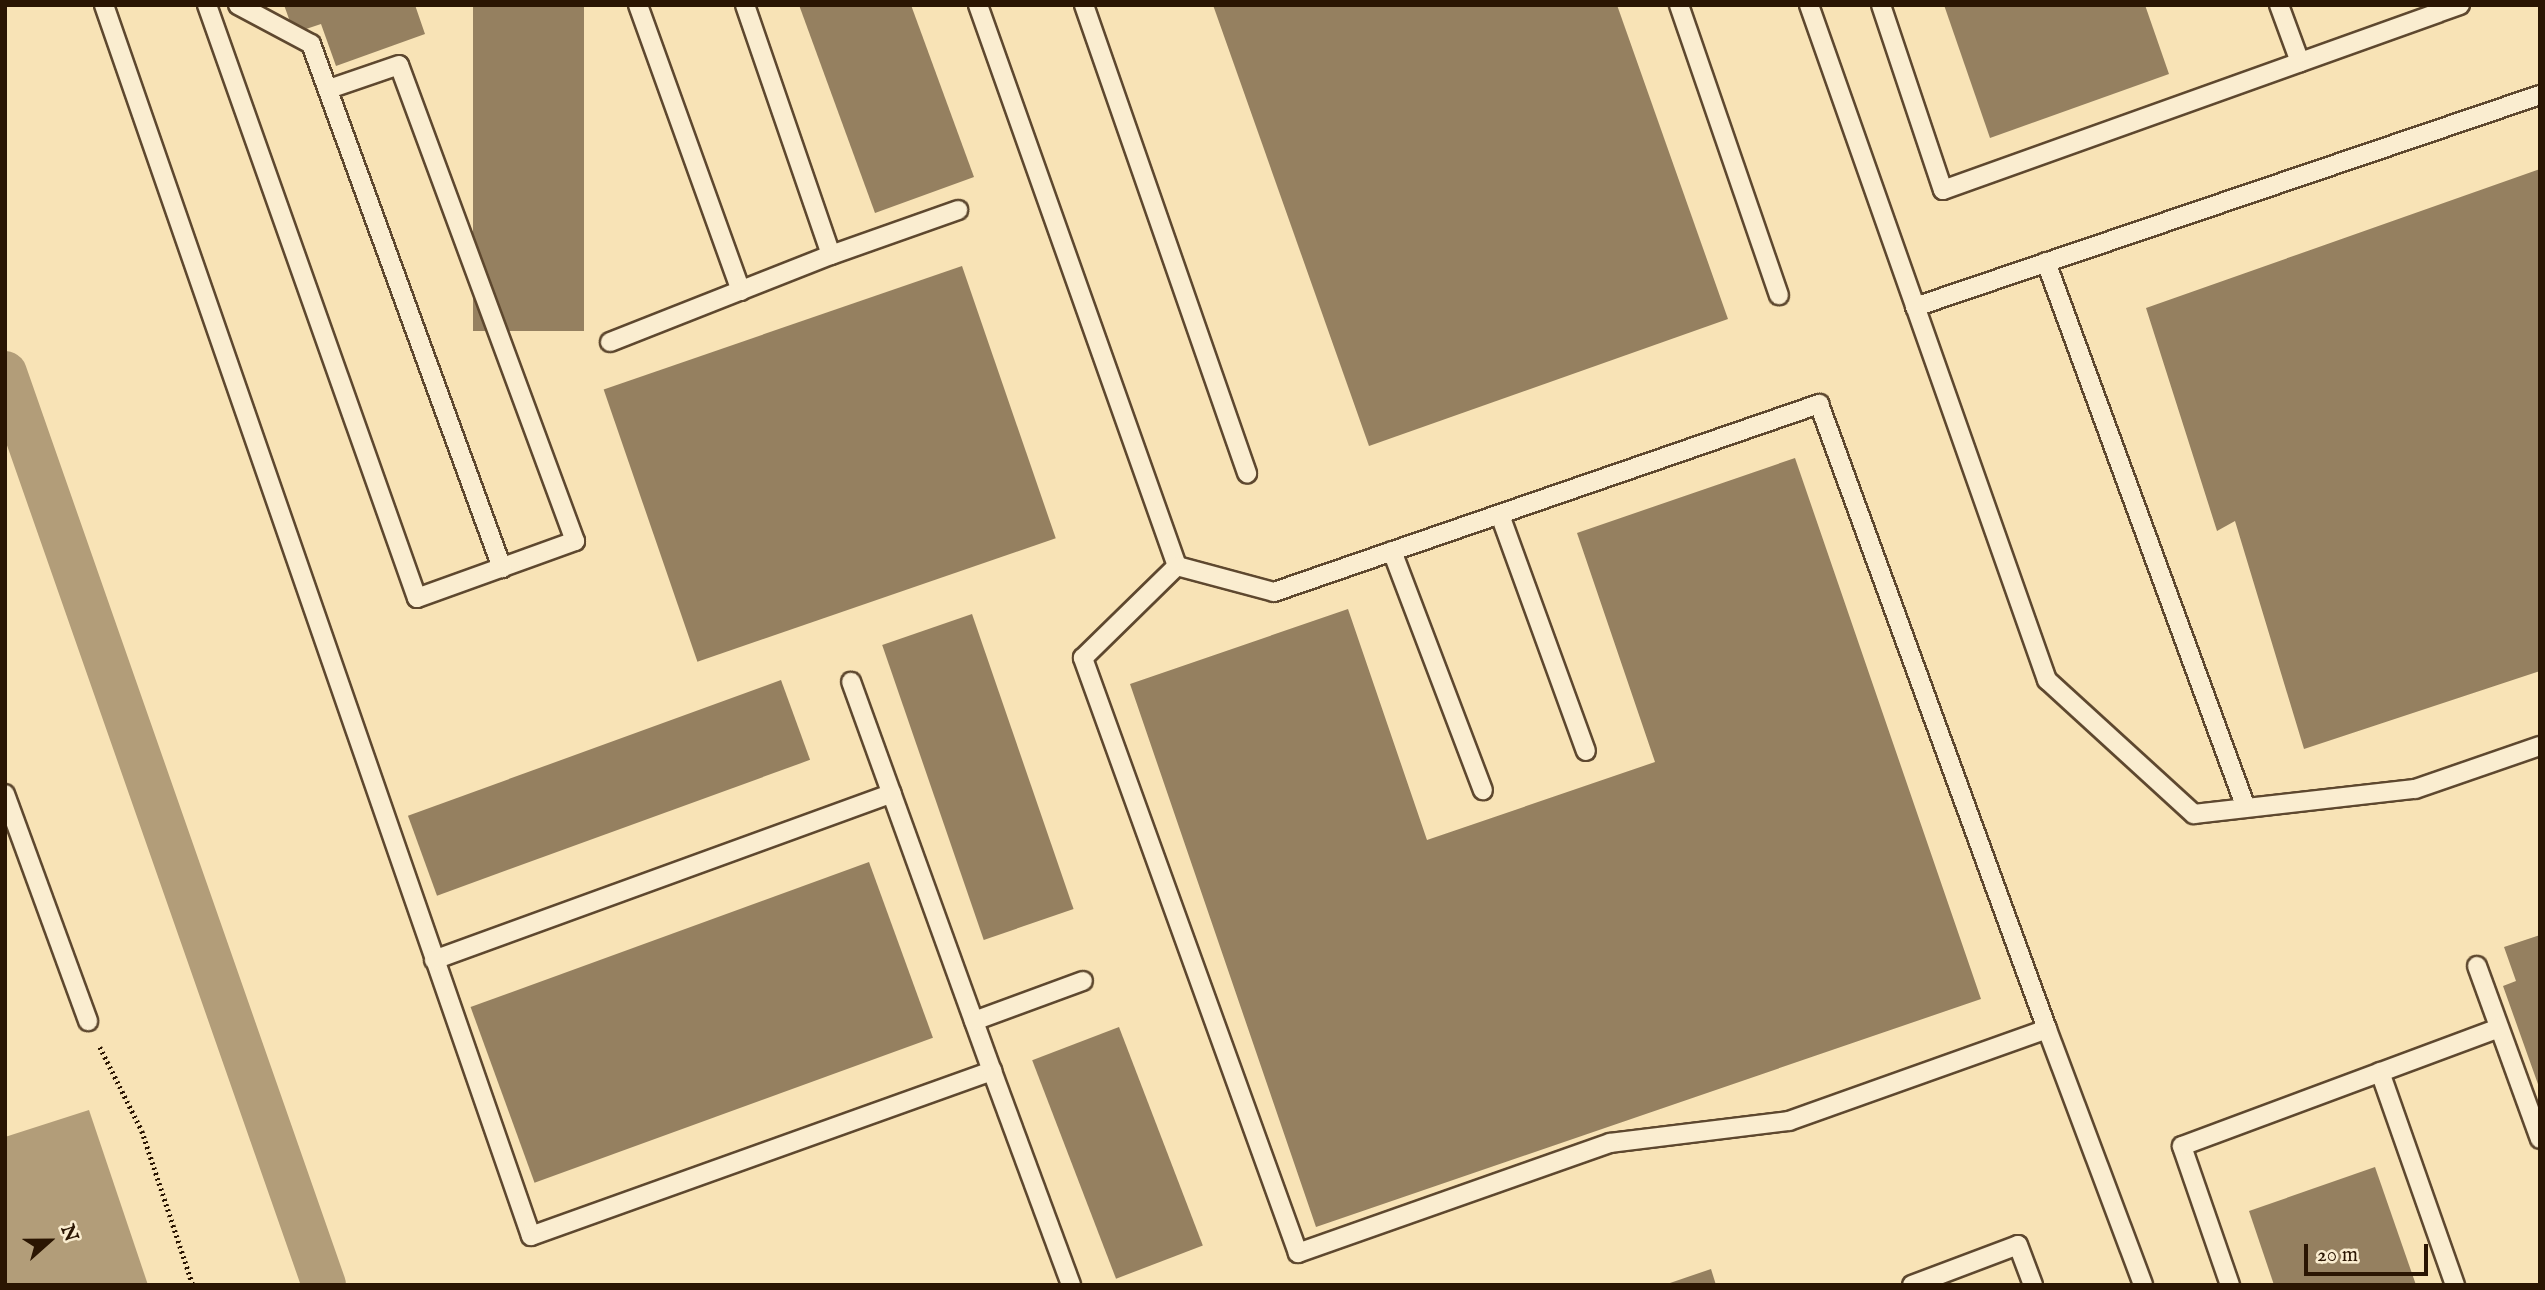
<!DOCTYPE html>
<html>
<head>
<meta charset="utf-8">
<style>
	body { margin:0 }
	#map { position:relative; width:2545px; height:1290px; overflow:hidden; background:#f8e3b6; font-family:"IM FELL English",serif }
	div>[style] { position:absolute }
	.water>* { inset:0; background:#b29d79 }
	.canal>* { height:44px; margin:-22px; padding:0 22px; transform-origin:22px; border-radius:22px; background:#b29d79 }
	.building>* { inset:0; background:#958060; transform-origin:0 0 }
	.path>* { height:4.5px; margin-top:-2.25px; transform-origin:0; background:repeating-linear-gradient(90deg,#2a1502 0 2px,transparent 0 5.5px) }
	.roads { filter:drop-shadow(2px 0 #5e482f) drop-shadow(-2px 0 #5e482f) drop-shadow(0 2px #5e482f) drop-shadow(0 -2px #5e482f) }
	.lane>* { height:18px; margin:-9px; padding:0 9px; transform-origin:9px; border-radius:9px; background:#faedd0 }
	span { translate:-50% -50%; white-space:nowrap; text-align:center; line-height:1.15; -webkit-text-stroke:6px #faedd0; paint-order:stroke }
	.frame { position:absolute; inset:0; border:7px solid #2a1502; pointer-events:none }
	.north { position:absolute; left:14px; top:1206px; width:70px; height:70px; -webkit-text-stroke:5px #faedd0; paint-order:stroke; rotate:69deg; font-size:19px; font-weight:700; line-height:28px; text-align:center; color:#2a1502 }
	.north::after { content:''; display:block; margin:auto; width:24px; height:32px; background:#2a1502; clip-path:polygon(50% 0,100% 100%,50% 72%,0 100%) }
	.scale { position:absolute; left:2304px; top:1244px; width:124px; height:32px; box-sizing:border-box; border:4px solid #2a1502; border-top:0; padding-left:9px; font-size:21px; line-height:24px; white-space:nowrap; color:#2a1502; -webkit-text-stroke:5px #faedd0; paint-order:stroke }
</style>
</head>
<body>
<div id="map">
	<div class="water">
		<i style="clip-path:polygon(89px 1110px,148px 1285px,5px 1285px,5px 1137px)"></i>
	</div>
	<div class="canal">
		<i style="left:5px;top:373px;width:966px;rotate:70.72deg"></i>
	</div>
	<div class="building">
		<i style="clip-path:polygon(284px 5px,415px 5px,425px 34px,336px 66px,321px 24px,294px 33px)"></i>
		<i style="left:473px;top:5px;width:111px;height:326px"></i>
		<i style="clip-path:polygon(799px 5px,911px 5px,974px 177px,875px 213px)"></i>
		<i style="clip-path:polygon(1213px 5px,1617px 5px,1728px 319px,1369px 446px)"></i>
		<i style="clip-path:polygon(1944px 5px,2145px 5px,2169px 74px,1990px 138px)"></i>
		<i style="clip-path:polygon(2540px 169px,2540px 671px,2304px 749px,2235px 521px,2217px 531px,2146px 308px)"></i>
		<i style="left:962px;top:266px;width:288px;height:379px;rotate:71deg"></i>
		<i style="clip-path:polygon(1795px 458px,1981px 999px,1316px 1227px,1130px 684px,1348px 609px,1427px 840px,1655px 762px,1577px 533px)"></i>
		<i style="left:972px;top:614px;width:312px;height:95px;rotate:71deg"></i>
		<i style="left:781px;top:680px;width:85px;height:397px;rotate:70deg"></i>
		<i style="left:869px;top:862px;width:187px;height:424px;rotate:70deg"></i>
		<i style="clip-path:polygon(2540px 935px,2540px 1087px,2539px 1087px,2503px 986px,2516px 981px,2504px 947px)"></i>
		<i style="left:1119px;top:1027px;width:234px;height:93px;rotate:69deg"></i>
		<i style="clip-path:polygon(2375px 1167px,2416px 1285px,2274px 1285px,2249px 1211px)"></i>
		<i style="clip-path:polygon(1711px 1269px,1716px 1285px,1667px 1285px,1667px 1284px)"></i>
	</div>
	<div class="path">
		<i style="left:100px;top:1047px;width:94px;rotate:63.4deg"></i>
		<i style="left:142px;top:1131px;width:162px;rotate:71.7deg"></i>
	</div>
	<div class="roads">
		<div class="lane">
			<i style="left:104px;top:5px;width:1303px;rotate:70.87deg"></i>
			<i style="left:531px;top:1236px;width:490px;rotate:-19.7deg"></i>
			<i style="left:992px;top:1071px;width:414px;rotate:-109.9deg"></i>
			<i style="left:207px;top:5px;width:629px;rotate:70.5deg"></i>
			<i style="left:417px;top:598px;width:168px;rotate:-19.8deg"></i>
			<i style="left:575px;top:541px;width:507px;rotate:-110.29deg"></i>
			<i style="left:399px;top:65px;width:74px;rotate:161.1deg"></i>
			<i style="left:238px;top:5px;width:83px;rotate:28.1deg"></i>
			<i style="left:311px;top:44px;width:558px;rotate:69.97deg"></i>
			<i style="left:638px;top:5px;width:304px;rotate:70.2deg"></i>
			<i style="left:745px;top:5px;width:264px;rotate:71deg"></i>
			<i style="left:831px;top:255px;width:135px;rotate:-19.5deg"></i>
			<i style="left:978px;top:5px;width:595px;rotate:70.47deg"></i>
			<i style="left:1084px;top:5px;width:496px;rotate:70.8deg"></i>
			<i style="left:1679px;top:5px;width:307px;rotate:71deg"></i>
			<i style="left:1809px;top:5px;width:716px;rotate:70.58deg"></i>
			<i style="left:2047px;top:680px;width:199px;rotate:42.4deg"></i>
			<i style="left:2194px;top:814px;width:222px;rotate:-6.5deg"></i>
			<i style="left:2415px;top:789px;width:132px;rotate:-19deg"></i>
			<i style="left:1881px;top:5px;width:195px;rotate:71.5deg"></i>
			<i style="left:1943px;top:190px;width:549px;rotate:-19.69deg"></i>
			<i style="left:2279px;top:5px;width:61px;rotate:69.8deg"></i>
			<i style="left:2046px;top:262px;width:581px;rotate:69.88deg"></i>
			<i style="left:1915px;top:307px;width:660px;rotate:-18.74deg"></i>
			<i style="left:610px;top:342px;width:238px;rotate:-21.5deg"></i>
			<i style="left:1819px;top:404px;width:665px;rotate:69.96deg"></i>
			<i style="left:2047px;top:1029px;width:274px;rotate:160.4deg"></i>
			<i style="left:1789px;top:1121px;width:180px;rotate:173deg"></i>
			<i style="left:1610px;top:1143px;width:331px;rotate:160.6deg"></i>
			<i style="left:1298px;top:1253px;width:633px;rotate:-109.87deg"></i>
			<i style="left:1083px;top:658px;width:132px;rotate:-44.4deg"></i>
			<i style="left:1177px;top:566px;width:100px;rotate:15deg"></i>
			<i style="left:1274px;top:592px;width:577px;rotate:-19.03deg"></i>
			<i style="left:1500px;top:515px;width:251px;rotate:70deg"></i>
			<i style="left:1392px;top:551px;width:256px;rotate:69.2deg"></i>
			<i style="left:5px;top:794px;width:242px;rotate:69.9deg"></i>
			<i style="left:434px;top:960px;width:487px;rotate:-20deg"></i>
			<i style="left:2477px;top:966px;width:184px;rotate:70deg"></i>
			<i style="left:974px;top:1021px;width:116px;rotate:-20.2deg"></i>
			<i style="left:2047px;top:1029px;width:273px;rotate:69.4deg"></i>
			<i style="left:992px;top:1071px;width:228px;rotate:69.7deg"></i>
			<i style="left:2380px;top:1072px;width:226px;rotate:70.6deg"></i>
			<i style="left:1912px;top:1285px;width:113px;rotate:-20.7deg"></i>
			<i style="left:2018px;top:1245px;width:43px;rotate:69.4deg"></i>
			<i style="left:2230px;top:1285px;width:147px;rotate:-109.1deg"></i>
			<i style="left:2182px;top:1146px;width:338px;rotate:-20.4deg"></i>
		</div>
	</div>
	<div class="frame"></div>
	<div class="north">N</div>
	<div class="scale">20 m</div>
</div>
</body>
</html>
